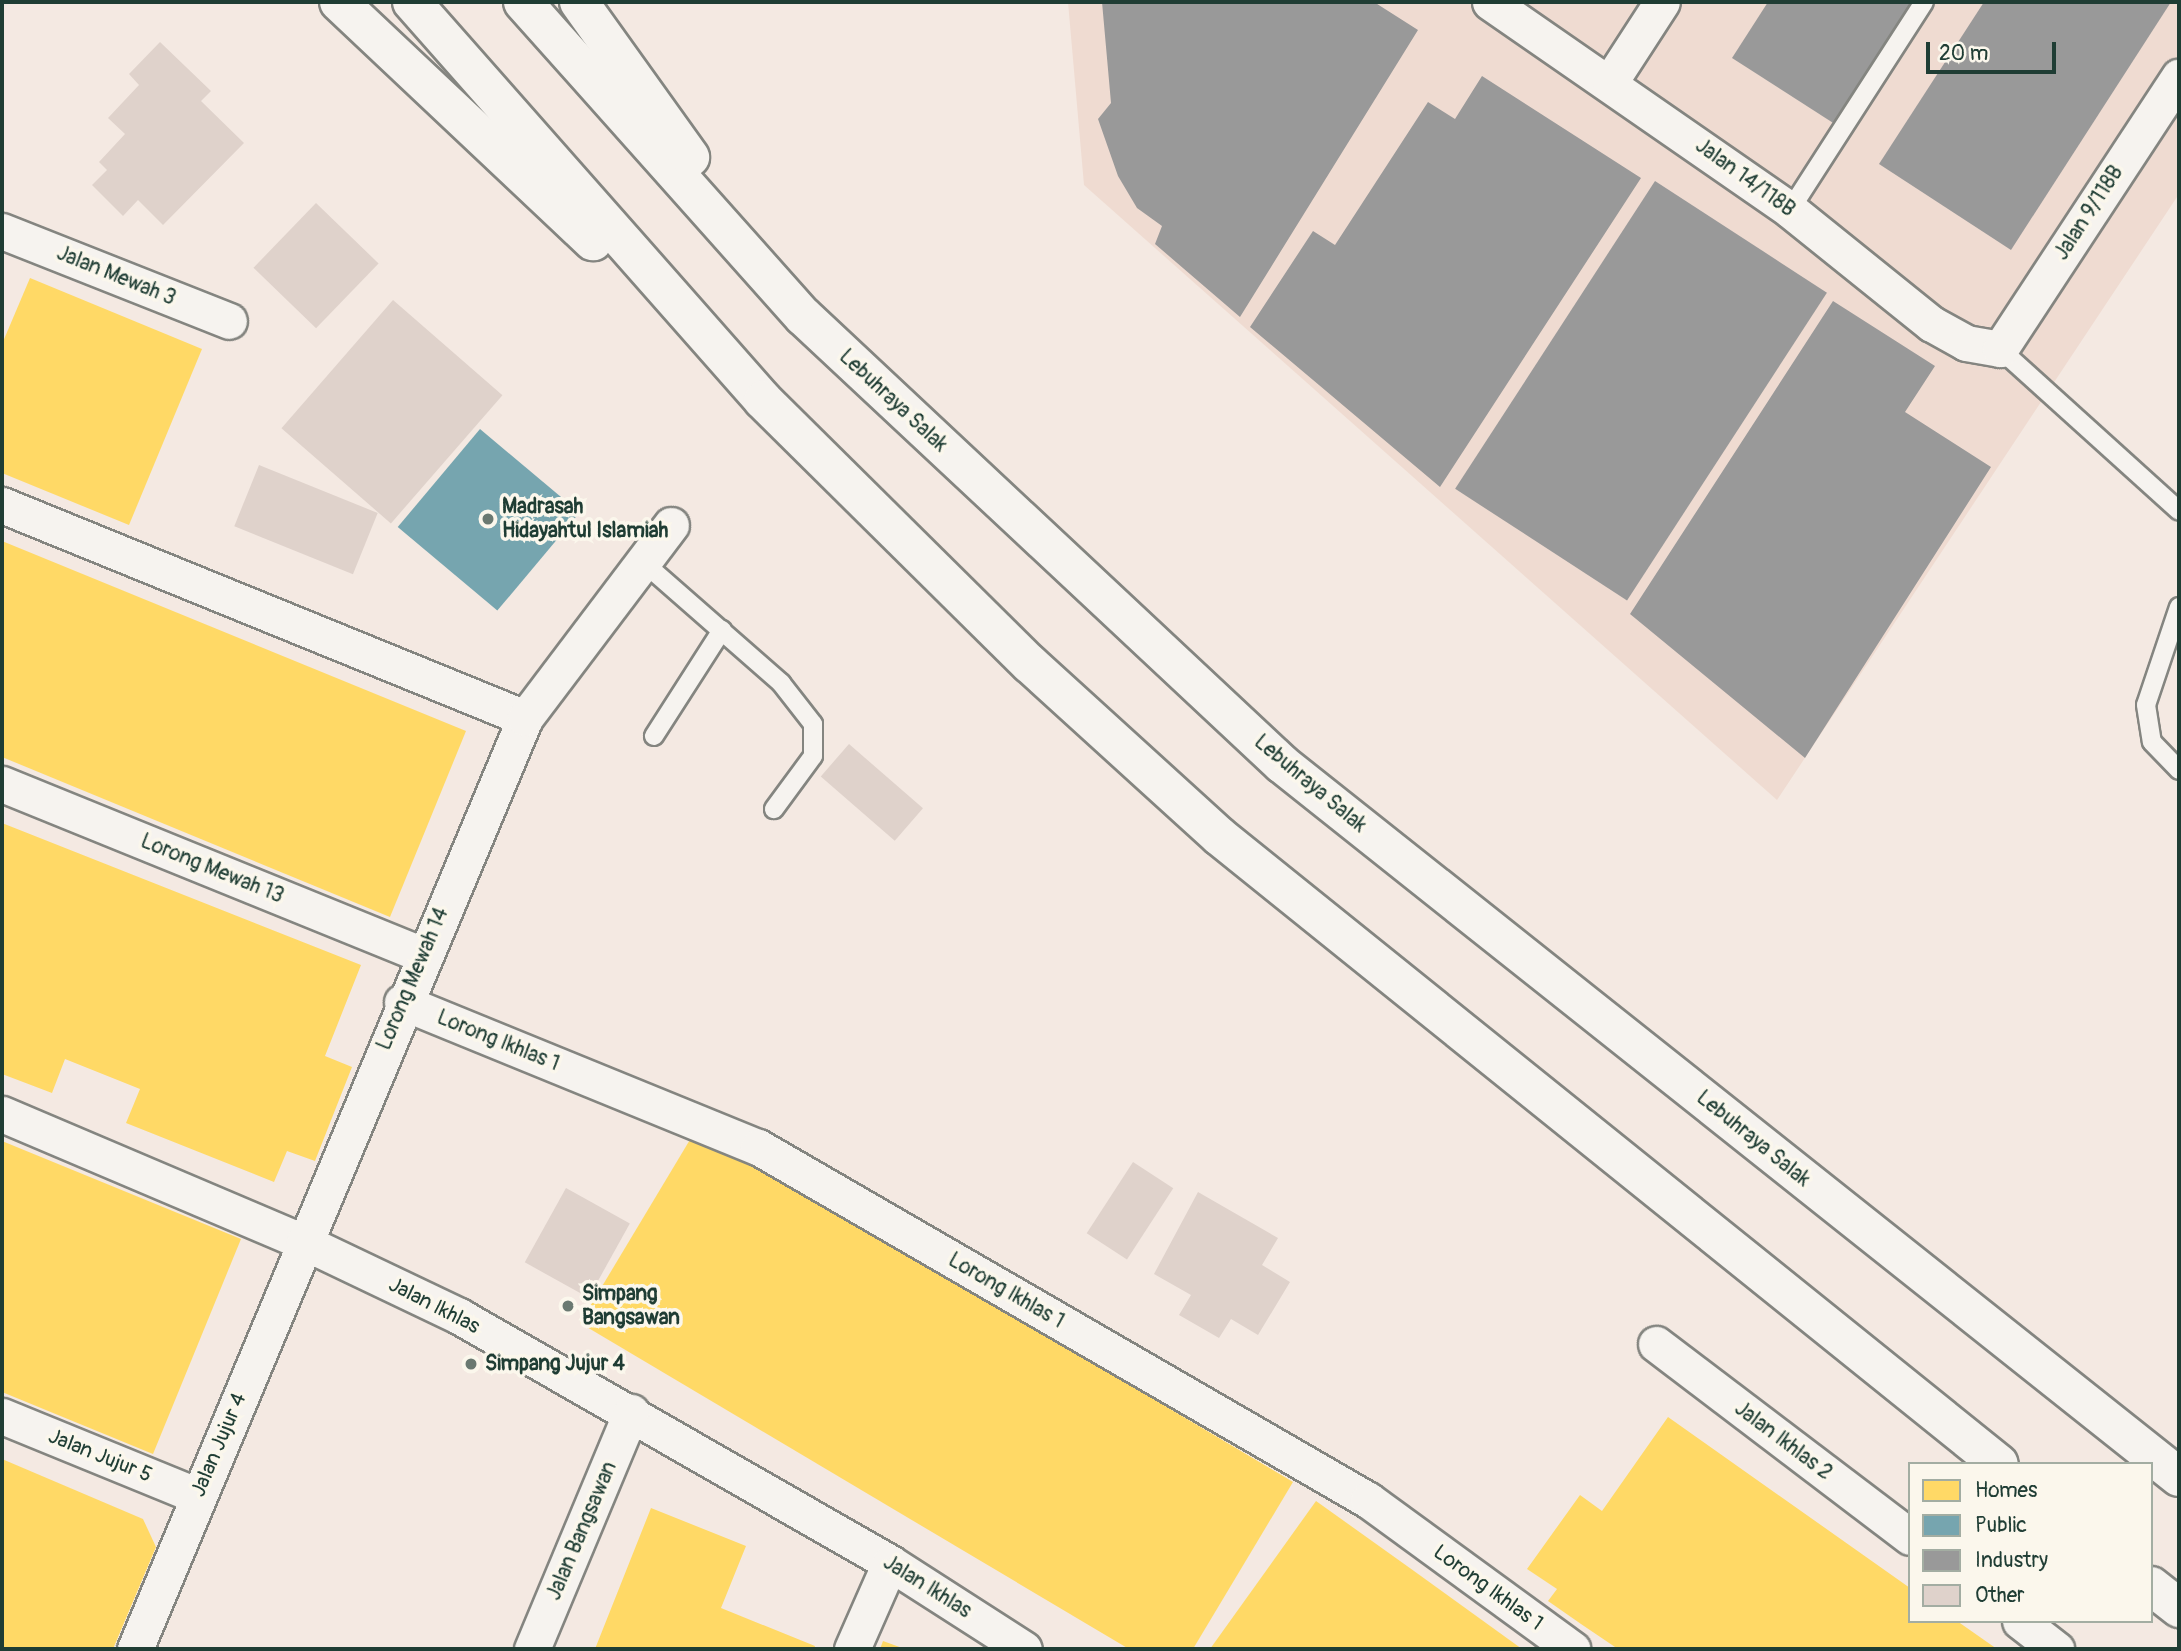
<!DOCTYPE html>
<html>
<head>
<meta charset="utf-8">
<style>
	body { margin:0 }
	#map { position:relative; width:2181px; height:1651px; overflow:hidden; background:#f4e9e2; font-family:Pangolin,sans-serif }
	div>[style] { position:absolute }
	.built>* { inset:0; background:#efdbd1 }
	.homes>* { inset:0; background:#ffd966 }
	.public>* { inset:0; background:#76a5af; transform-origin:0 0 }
	.industry>* { inset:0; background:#999; transform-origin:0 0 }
	.building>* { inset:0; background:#dfd2cb; transform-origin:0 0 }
	.roads { filter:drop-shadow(2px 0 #848580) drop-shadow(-2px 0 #848580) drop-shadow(0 2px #848580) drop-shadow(0 -2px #848580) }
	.service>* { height:18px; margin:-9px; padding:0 9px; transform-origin:9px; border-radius:9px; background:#f6f3ef }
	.minor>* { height:35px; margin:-17.5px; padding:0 17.5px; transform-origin:17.5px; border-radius:17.5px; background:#f6f3ef }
	.trunk>* { height:38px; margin:-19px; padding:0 19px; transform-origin:19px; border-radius:19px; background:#f6f3ef }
	.dots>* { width:19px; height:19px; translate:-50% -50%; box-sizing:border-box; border:4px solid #fbf7ec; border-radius:50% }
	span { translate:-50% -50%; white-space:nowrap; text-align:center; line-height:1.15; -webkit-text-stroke:7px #fbf7ec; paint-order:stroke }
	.street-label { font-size:21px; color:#1f3d34 }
	.poi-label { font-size:21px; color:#1f3d34; font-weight:700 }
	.left { translate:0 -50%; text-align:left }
	.frame { position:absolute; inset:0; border:4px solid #1f3d34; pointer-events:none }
	.legend { position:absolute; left:1908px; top:1462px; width:245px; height:161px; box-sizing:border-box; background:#fbf7ec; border:2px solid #a3ada2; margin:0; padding:9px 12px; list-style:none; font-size:21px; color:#1f3d34 }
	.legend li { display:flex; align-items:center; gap:14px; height:35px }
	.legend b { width:35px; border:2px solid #a3ada2 }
	.scale { position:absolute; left:1926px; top:42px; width:130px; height:32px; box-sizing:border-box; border:4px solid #1f3d34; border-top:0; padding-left:9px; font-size:21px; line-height:24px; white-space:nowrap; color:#1f3d34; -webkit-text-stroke:5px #fbf7ec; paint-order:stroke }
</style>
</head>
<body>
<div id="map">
	<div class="built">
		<i style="clip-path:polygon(1068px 2px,2179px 2px,2179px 194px,1777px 800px,1084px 185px)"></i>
	</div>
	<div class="homes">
		<i style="clip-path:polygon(30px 278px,202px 349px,129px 525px,2px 473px,2px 344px)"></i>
		<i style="clip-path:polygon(2px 541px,466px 731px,390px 917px,2px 757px)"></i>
		<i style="clip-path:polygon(2px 823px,361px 965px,325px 1056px,352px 1067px,315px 1161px,287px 1151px,274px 1182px,126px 1123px,140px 1089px,65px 1059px,52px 1093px,2px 1074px)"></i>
		<i style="clip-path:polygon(697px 1128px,1293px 1482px,1193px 1649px,1129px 1649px,580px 1323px)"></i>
		<i style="clip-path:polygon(2px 1141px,241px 1239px,153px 1454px,2px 1392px)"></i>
		<i style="clip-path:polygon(1668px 1417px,1910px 1588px,1910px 1621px,1957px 1621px,1997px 1649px,1618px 1649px,1581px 1624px,1548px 1601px,1557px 1589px,1527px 1569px,1580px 1495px,1602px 1511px)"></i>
		<i style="clip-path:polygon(2px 1459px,143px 1519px,156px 1547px,113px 1649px,2px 1649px)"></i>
		<i style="clip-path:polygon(1316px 1501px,1414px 1571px,1522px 1649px,1210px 1649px)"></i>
		<i style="clip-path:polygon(651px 1508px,746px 1546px,721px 1608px,815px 1646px,814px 1649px,595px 1649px)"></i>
		<i style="clip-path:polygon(883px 1641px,905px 1649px,880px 1649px)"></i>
	</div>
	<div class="public">
		<i style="left:480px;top:429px;width:130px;height:128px;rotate:40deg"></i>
	</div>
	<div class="industry">
		<i style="clip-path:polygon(1102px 2px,1374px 2px,1418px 30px,1240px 317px,1155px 244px,1162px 226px,1137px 208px,1118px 176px,1098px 119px,1111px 103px)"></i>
		<i style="clip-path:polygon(1768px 2px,1922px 2px,1841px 128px,1732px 58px)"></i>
		<i style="clip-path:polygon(1984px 2px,2171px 2px,2011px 250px,1879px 164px)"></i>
		<i style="clip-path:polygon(1482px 76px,1641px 178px,1440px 487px,1250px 327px,1313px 231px,1335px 245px,1428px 102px,1455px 119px)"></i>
		<i style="left:1655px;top:181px;width:205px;height:367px;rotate:33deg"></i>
		<i style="clip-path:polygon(1833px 301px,1935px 366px,1905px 412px,1991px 467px,1805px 758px,1630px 614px)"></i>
	</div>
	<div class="building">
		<i style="clip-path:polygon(160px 42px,211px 91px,201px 101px,244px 143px,163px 225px,138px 200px,123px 216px,92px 185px,107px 170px,99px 162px,125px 134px,108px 118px,139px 85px,129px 74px)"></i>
		<i style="left:316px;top:203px;width:87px;height:90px;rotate:44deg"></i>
		<i style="left:393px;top:300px;width:145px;height:170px;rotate:41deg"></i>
		<i style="left:259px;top:465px;width:128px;height:66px;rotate:22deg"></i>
		<i style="left:849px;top:744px;width:98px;height:43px;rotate:41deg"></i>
		<i style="left:1133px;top:1162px;width:48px;height:85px;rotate:33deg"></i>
		<i style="left:566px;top:1188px;width:73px;height:85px;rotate:29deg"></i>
		<i style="clip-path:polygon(1198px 1192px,1278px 1238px,1262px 1265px,1290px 1282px,1258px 1335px,1231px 1319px,1219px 1338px,1179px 1315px,1191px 1295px,1154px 1274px)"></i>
	</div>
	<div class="roads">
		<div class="service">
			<i style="left:1790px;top:210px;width:247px;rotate:-57.2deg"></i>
			<i style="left:2000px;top:349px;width:241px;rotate:42.1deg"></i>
			<i style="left:643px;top:562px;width:184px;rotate:41.2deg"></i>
			<i style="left:781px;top:683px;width:52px;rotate:52deg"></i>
			<i style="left:813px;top:724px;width:32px;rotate:90deg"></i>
			<i style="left:813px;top:756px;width:66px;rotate:126.3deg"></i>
			<i style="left:2179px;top:607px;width:103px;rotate:108.6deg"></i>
			<i style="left:2146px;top:705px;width:37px;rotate:81deg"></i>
			<i style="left:2152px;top:742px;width:39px;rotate:46deg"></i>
			<i style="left:654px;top:736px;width:126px;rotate:-57.3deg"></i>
		</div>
		<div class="minor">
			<i style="left:1490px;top:2px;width:365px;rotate:34.7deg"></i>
			<i style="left:1790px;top:210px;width:182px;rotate:38.8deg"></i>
			<i style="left:1932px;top:324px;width:39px;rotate:29deg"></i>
			<i style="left:1966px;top:343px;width:35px;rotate:10deg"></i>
			<i style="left:2000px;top:349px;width:326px;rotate:-56.7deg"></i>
			<i style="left:1610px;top:82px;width:95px;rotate:-57deg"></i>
			<i style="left:2px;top:231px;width:244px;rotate:21.6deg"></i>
			<i style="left:2px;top:505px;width:565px;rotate:22.16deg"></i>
			<i style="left:2px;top:784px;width:454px;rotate:22.1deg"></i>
			<i style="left:402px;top:1002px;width:384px;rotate:22.2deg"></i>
			<i style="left:758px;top:1147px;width:705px;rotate:30.06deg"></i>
			<i style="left:1368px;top:1500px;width:253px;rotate:36.1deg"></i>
			<i style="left:2px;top:1114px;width:328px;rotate:23deg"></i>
			<i style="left:304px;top:1242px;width:172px;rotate:25.5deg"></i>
			<i style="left:459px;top:1316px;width:497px;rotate:29.8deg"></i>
			<i style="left:890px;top:1563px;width:159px;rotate:32.7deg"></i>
			<i style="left:1656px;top:1344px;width:319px;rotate:37.2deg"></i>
			<i style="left:2px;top:1416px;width:212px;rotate:22.2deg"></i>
			<i style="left:2020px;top:1621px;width:46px;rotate:37.9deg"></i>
			<i style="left:135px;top:1649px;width:1009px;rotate:-67.27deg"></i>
			<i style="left:525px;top:718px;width:242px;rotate:-52.9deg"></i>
			<i style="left:532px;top:1649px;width:257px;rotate:-67.3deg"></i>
			<i style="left:852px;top:1649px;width:94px;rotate:-66.2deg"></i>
		</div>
		<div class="trunk">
			<i style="left:339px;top:2px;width:349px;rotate:43.3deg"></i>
			<i style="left:412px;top:2px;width:531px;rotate:48.59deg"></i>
			<i style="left:763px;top:400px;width:375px;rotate:44.7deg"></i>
			<i style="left:1030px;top:664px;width:256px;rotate:42.3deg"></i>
			<i style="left:1219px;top:836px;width:1001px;rotate:38.84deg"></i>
			<i style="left:523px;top:2px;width:421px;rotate:48.3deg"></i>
			<i style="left:803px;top:316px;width:656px;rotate:43.08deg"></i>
			<i style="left:1282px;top:764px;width:1146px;rotate:38.48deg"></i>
			<i style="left:579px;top:2px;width:191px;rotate:54.4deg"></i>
			<i style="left:2151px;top:1586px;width:36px;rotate:38deg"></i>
		</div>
	</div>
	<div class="dots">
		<i style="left:488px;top:519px;background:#6a7971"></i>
		<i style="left:568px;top:1306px;background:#6a7971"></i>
		<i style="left:471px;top:1364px;background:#6a7971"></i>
	</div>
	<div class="street-label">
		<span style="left:1745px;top:178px;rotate:36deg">Jalan 14/118B</span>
		<span style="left:2089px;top:213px;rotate:-57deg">Jalan 9/118B</span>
		<span style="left:116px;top:276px;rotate:22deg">Jalan Mewah 3</span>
		<span style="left:893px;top:401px;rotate:43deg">Lebuhraya Salak</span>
		<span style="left:1310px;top:784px;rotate:40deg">Lebuhraya Salak</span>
		<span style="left:212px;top:869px;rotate:22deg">Lorong Mewah 13</span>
		<span style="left:413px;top:979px;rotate:-67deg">Lorong Mewah 14</span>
		<span style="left:498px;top:1041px;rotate:22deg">Lorong Ikhlas 1</span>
		<span style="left:1753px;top:1139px;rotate:39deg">Lebuhraya Salak</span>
		<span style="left:1006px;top:1291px;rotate:30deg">Lorong Ikhlas 1</span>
		<span style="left:434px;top:1306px;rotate:27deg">Jalan Ikhlas</span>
		<span style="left:1783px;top:1441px;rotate:37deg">Jalan Ikhlas 2</span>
		<span style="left:219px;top:1445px;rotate:-67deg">Jalan Jujur 4</span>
		<span style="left:100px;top:1456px;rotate:22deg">Jalan Jujur 5</span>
		<span style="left:582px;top:1531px;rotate:-67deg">Jalan Bangsawan</span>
		<span style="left:927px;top:1587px;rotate:32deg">Jalan Ikhlas</span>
		<span style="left:1488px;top:1588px;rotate:36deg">Lorong Ikhlas 1</span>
	</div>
	<div class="poi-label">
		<span class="left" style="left:502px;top:519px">Madrasah<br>Hidayahtul Islamiah</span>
		<span class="left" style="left:582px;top:1306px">Simpang<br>Bangsawan</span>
		<span class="left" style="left:485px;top:1364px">Simpang Jujur 4</span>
	</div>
	<div class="frame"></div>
	<ul class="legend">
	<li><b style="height:19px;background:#ffd966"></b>Homes</li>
	<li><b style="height:19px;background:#76a5af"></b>Public</li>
	<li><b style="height:19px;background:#999"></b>Industry</li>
	<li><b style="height:19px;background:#dfd2cb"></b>Other</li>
	</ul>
	<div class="scale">20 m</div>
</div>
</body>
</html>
